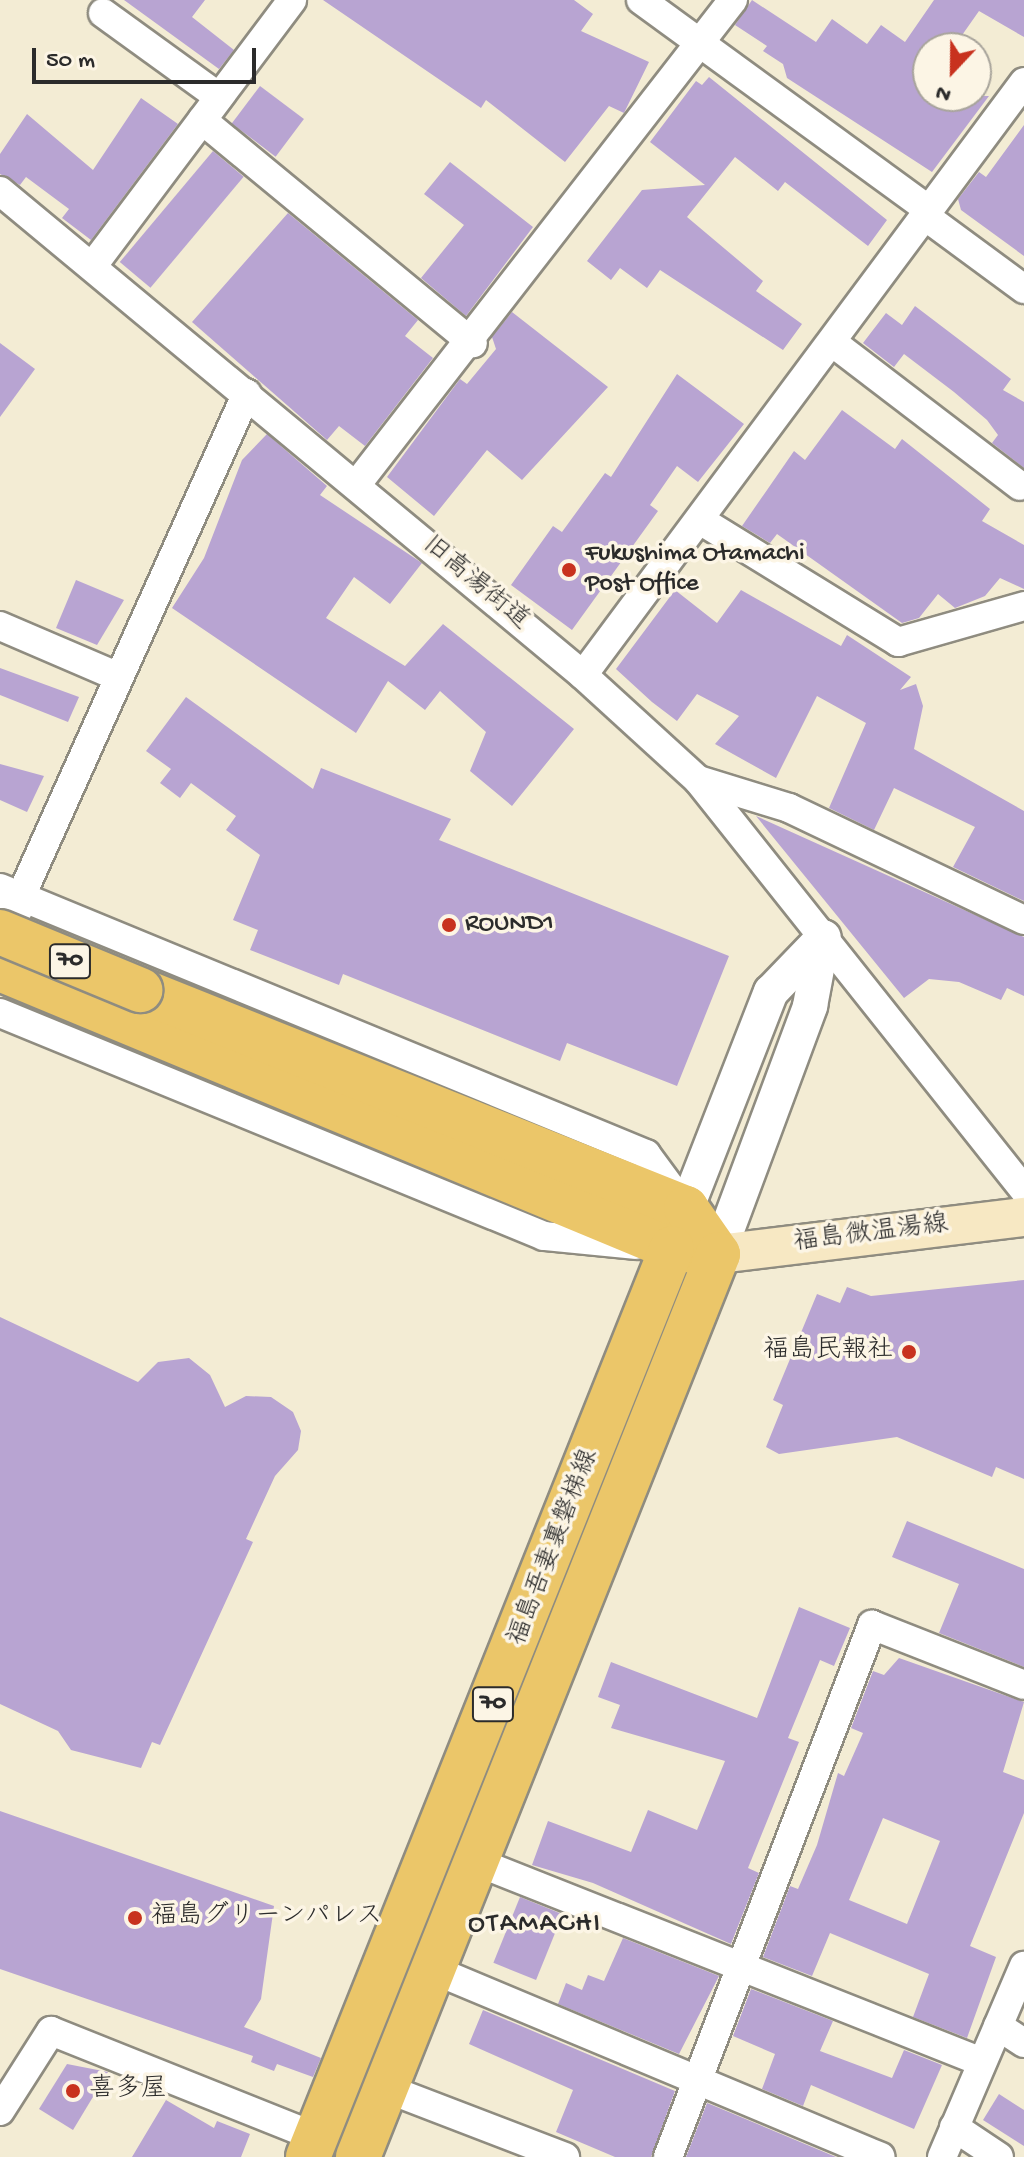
<!DOCTYPE html>
<html>
<head>
<meta charset="utf-8">
<style>
	body { margin:0 }
	#map { position:relative; width:1024px; height:2157px; overflow:hidden; background:#f3ecd4; font-family:"Gochi Hand","Klee One",sans-serif }
	div>[style] { position:absolute }
	.building>* { inset:0; background:#b8a4d2; transform-origin:0 0 }
	.roads { filter:drop-shadow(2px 0 #8f8c80) drop-shadow(-2px 0 #8f8c80) drop-shadow(0 2px #8f8c80) drop-shadow(0 -2px #8f8c80) }
	.minor>* { height:28px; margin:-14px; padding:0 14px; transform-origin:14px; border-radius:14px; background:#fff }
	.tertiary>* { height:34px; margin:-17px; padding:0 17px; transform-origin:17px; border-radius:17px; background:#fff }
	.secondary>* { height:38px; margin:-19px; padding:0 19px; transform-origin:19px; border-radius:19px; background:#f7e8c3 }
	.primary>* { height:44px; margin:-22px; padding:0 22px; transform-origin:22px; border-radius:22px; background:#ebc669 }
	.bridges { filter:drop-shadow(2px 0 #8f8c80) drop-shadow(-2px 0 #8f8c80) drop-shadow(0 2px #8f8c80) drop-shadow(0 -2px #8f8c80) }
	.primary-bridge>* { height:44px; margin:-22px; padding:0 22px; transform-origin:22px; border-radius:22px; background:#ebc669 }
	.dots>* { width:22px; height:22px; translate:-50% -50%; box-sizing:border-box; border:4px solid #fcf5e5; border-radius:50% }
	span { translate:-50% -50%; white-space:nowrap; text-align:center; line-height:1.15; -webkit-text-stroke:7px #fcf5e5; paint-order:stroke }
	.shield-label span { padding:2px 6px; background:#fcf5e5; border:2px solid; border-radius:6px; -webkit-text-stroke-width:0 }
	.shield-label { font-size:24px; color:#2b2b2b; font-weight:700 }
	.poi-label { font-size:26px; color:#2b2b2b }
	.left { translate:0 -50%; text-align:left }
	.right { translate:-100% -50%; text-align:right }
	.street-label { font-size:26px; color:#2b2b2b }
	.neighbourhood-label { font-size:28px; color:#2b2b2b; letter-spacing:2px }
	.north { position:absolute; left:912px; top:32px; width:80px; height:80px; box-sizing:border-box; background:#fcf5e5; border:2px solid #a8a49b; border-radius:50%; rotate:202deg; font-size:22px; font-weight:700; line-height:32px; text-align:center; color:#2b2b2b }
	.north::after { content:''; display:block; margin:auto; width:28px; height:36px; background:#c8321e; clip-path:polygon(50% 0,100% 100%,50% 72%,0 100%) }
	.scale { position:absolute; left:32px; top:48px; width:224px; height:36px; box-sizing:border-box; border:4px solid #2b2b2b; border-top:0; padding-left:10px; font-size:24px; line-height:28px; white-space:nowrap; color:#2b2b2b; -webkit-text-stroke:6px #fcf5e5; paint-order:stroke }
</style>
</head>
<body>
<div id="map">
	<div class="building">
		<i style="clip-path:polygon(124px 0,205px 0,192px 17px,234px 50px,219px 69px)"></i>
		<i style="clip-path:polygon(323px 0,574px 0,593px 14px,581px 31px,649px 62px,624px 113px,609px 106px,565px 162px,486px 100px,481px 108px)"></i>
		<i style="clip-path:polygon(752px 0,816px 42px,832px 19px,867px 44px,881px 25px,905px 42px,934px 0,1024px 0,1024px 37px,979px 11px,953px 48px,928px 48px,928px 96px,989px 96px,932px 172px,787px 78px,783px 64px,763px 51px,767px 46px,735px 25px)"></i>
		<i style="clip-path:polygon(709px 77px,887px 220px,868px 246px,785px 182px,778px 191px,735px 157px,687px 217px,763px 281px,756px 291px,802px 324px,783px 350px,660px 270px,647px 288px,620px 268px,611px 280px,587px 261px,642px 190px,705px 185px,650px 142px,696px 81px,702px 85px)"></i>
		<i style="left:260px;top:86px;width:55px;height:47px;rotate:37deg"></i>
		<i style="clip-path:polygon(141px 98px,178px 124px,91px 240px,62px 218px,69px 209px,26px 177px,20px 185px,0 174px,0 154px,27px 114px,93px 170px)"></i>
		<i style="clip-path:polygon(1024px 125px,1024px 256px,961px 210px,958px 199px,979px 172px,986px 177px)"></i>
		<i style="left:213px;top:151px;width:40px;height:145px;rotate:40deg"></i>
		<i style="clip-path:polygon(450px 162px,533px 227px,466px 316px,421px 278px,464px 225px,424px 194px)"></i>
		<i style="clip-path:polygon(288px 213px,418px 320px,405px 336px,433px 358px,365px 446px,339px 426px,327px 440px,192px 322px)"></i>
		<i style="clip-path:polygon(915px 306px,1011px 379px,1003px 390px,1024px 402px,1024px 468px,992px 443px,998px 435px,987px 420px,954px 392px,904px 354px,894px 367px,863px 343px,886px 313px,902px 325px)"></i>
		<i style="clip-path:polygon(512px 312px,608px 387px,522px 480px,487px 450px,434px 516px,387px 477px,460px 379px,467px 384px,496px 349px,492px 337px)"></i>
		<i style="clip-path:polygon(0 343px,35px 369px,0 417px)"></i>
		<i style="clip-path:polygon(677px 374px,744px 424px,698px 482px,677px 466px,650px 505px,658px 511px,572px 630px,511px 585px,553px 526px,562px 532px,605px 473px,611px 477px)"></i>
		<i style="clip-path:polygon(842px 410px,895px 449px,902px 439px,990px 509px,982px 521px,1024px 545px,1024px 589px,1000px 578px,985px 596px,955px 608px,938px 594px,919px 618px,902px 623px,777px 534px,770px 543px,742px 526px,794px 451px,805px 460px)"></i>
		<i style="clip-path:polygon(267px 434px,327px 486px,320px 495px,422px 563px,390px 604px,354px 577px,326px 618px,405px 666px,443px 624px,574px 729px,512px 806px,470px 771px,486px 732px,440px 691px,425px 710px,388px 681px,356px 733px,172px 608px,204px 558px,242px 460px)"></i>
		<i style="clip-path:polygon(76px 580px,124px 600px,97px 645px,56px 628px)"></i>
		<i style="clip-path:polygon(675px 590px,717px 623px,741px 590px,841px 646px,847px 635px,911px 677px,900px 690px,916px 684px,923px 706px,914px 749px,1024px 811px,1024px 901px,953px 867px,975px 827px,894px 788px,874px 830px,829px 808px,866px 723px,817px 696px,776px 778px,715px 744px,739px 716px,697px 694px,677px 721px,652px 702px,616px 669px)"></i>
		<i style="clip-path:polygon(0 668px,79px 697px,68px 722px,0 695px)"></i>
		<i style="clip-path:polygon(186px 697px,313px 789px,321px 768px,451px 819px,439px 840px,729px 956px,677px 1086px,567px 1043px,560px 1061px,343px 974px,339px 985px,250px 950px,258px 930px,233px 920px,260px 855px,226px 830px,236px 816px,191px 783px,180px 798px,160px 783px,171px 769px,146px 751px)"></i>
		<i style="clip-path:polygon(0 764px,44px 776px,27px 812px,0 800px)"></i>
		<i style="clip-path:polygon(756px 816px,1024px 937px,1024px 996px,1007px 988px,1001px 1000px,959px 982px,929px 979px,904px 998px)"></i>
		<i style="clip-path:polygon(1024px 1280px,1024px 1479px,996px 1467px,992px 1477px,897px 1437px,779px 1454px,766px 1447px,783px 1405px,773px 1400px,817px 1294px,840px 1303px,847px 1287px,871px 1296px)"></i>
		<i style="clip-path:polygon(0 1317px,138px 1382px,158px 1362px,189px 1358px,210px 1375px,225px 1407px,246px 1396px,271px 1397px,293px 1412px,301px 1431px,298px 1450px,275px 1476px,246px 1539px,253px 1542px,160px 1745px,152px 1742px,141px 1768px,71px 1750px,58px 1731px,0 1704px)"></i>
		<i style="clip-path:polygon(907px 1521px,1024px 1569px,1024px 1667px,939px 1633px,959px 1584px,892px 1557px)"></i>
		<i style="clip-path:polygon(799px 1607px,850px 1628px,834px 1666px,820px 1660px,788px 1738px,799px 1742px,748px 1868px,759px 1873px,731px 1944px,593px 1883px,532px 1865px,548px 1821px,631px 1852px,648px 1810px,697px 1830px,725px 1761px,611px 1728px,620px 1705px,598px 1697px,611px 1662px,757px 1718px)"></i>
		<i style="clip-path:polygon(evenodd,899px 1658px,1024px 1702px,1003px 1772px,1024px 1780px,1024px 1813px,970px 1946px,996px 1957px,967px 2038px,913px 2017px,929px 1974px,830px 1933px,812px 1976px,763px 1957px,790px 1886px,798px 1889px,817px 1845px,838px 1773px,844px 1776px,863px 1733px,851px 1728px,873px 1671px,884px 1675px,899px 1658px,883px 1818px,940px 1841px,907px 1924px,849px 1900px,883px 1818px)"></i>
		<i style="clip-path:polygon(0 1811px,274px 1906px,261px 1999px,244px 2027px,321px 2058px,313px 2077px,277px 2064px,274px 2071px,251px 2062px,253px 2056px,0 1969px)"></i>
		<i style="left:520px;top:1897px;width:46px;height:71px;rotate:22deg"></i>
		<i style="clip-path:polygon(623px 1938px,719px 1976px,679px 2054px,558px 2004px,566px 1983px,582px 1990px,588px 1975px,604px 1981px)"></i>
		<i style="clip-path:polygon(751px 1989px,833px 2021px,820px 2051px,892px 2078px,904px 2050px,942px 2065px,914px 2129px,811px 2085px,803px 2106px,762px 2089px,775px 2054px,733px 2036px)"></i>
		<i style="clip-path:polygon(483px 2010px,675px 2091px,651px 2157px,615px 2157px,556px 2132px,573px 2090px,469px 2044px)"></i>
		<i style="clip-path:polygon(67px 2064px,108px 2072px,73px 2130px,39px 2109px)"></i>
		<i style="clip-path:polygon(999px 2094px,1024px 2110px,1024px 2146px,983px 2120px)"></i>
		<i style="clip-path:polygon(166px 2100px,214px 2128px,217px 2121px,250px 2134px,241px 2157px,132px 2157px)"></i>
		<i style="clip-path:polygon(707px 2103px,712px 2105px,836px 2157px,686px 2157px)"></i>
	</div>
	<div class="roads">
		<div class="minor">
			<i style="left:641px;top:0;width:356px;rotate:36.1deg"></i>
			<i style="left:103px;top:13px;width:143px;rotate:35.9deg"></i>
			<i style="left:202px;top:120px;width:351px;rotate:39.5deg"></i>
			<i style="left:0;top:191px;width:758px;rotate:39.7deg"></i>
			<i style="left:583px;top:675px;width:156px;rotate:42.4deg"></i>
			<i style="left:698px;top:780px;width:524px;rotate:51.51deg"></i>
			<i style="left:925px;top:216px;width:123px;rotate:36.4deg"></i>
			<i style="left:94px;top:264px;width:330px;rotate:-53.1deg"></i>
			<i style="left:833px;top:343px;width:235px;rotate:37.4deg"></i>
			<i style="left:357px;top:484px;width:613px;rotate:-52.16deg"></i>
			<i style="left:700px;top:520px;width:233px;rotate:31.6deg"></i>
			<i style="left:898px;top:642px;width:131px;rotate:-15.9deg"></i>
			<i style="left:0;top:626px;width:129px;rotate:23.2deg"></i>
			<i style="left:583px;top:675px;width:739px;rotate:-53.36deg"></i>
			<i style="left:698px;top:780px;width:95px;rotate:17.1deg"></i>
			<i style="left:789px;top:808px;width:260px;rotate:25.5deg"></i>
			<i style="left:0;top:888px;width:699px;rotate:22.38deg"></i>
			<i style="left:646px;top:1154px;width:61px;rotate:53.7deg"></i>
			<i style="left:21px;top:896px;width:551px;rotate:-65.81deg"></i>
			<i style="left:0;top:1013px;width:588px;rotate:22.29deg"></i>
			<i style="left:544px;top:1236px;width:92px;rotate:5.6deg"></i>
			<i style="left:477px;top:1862px;width:543px;rotate:21.61deg"></i>
			<i style="left:434px;top:1970px;width:484px;rotate:22.7deg"></i>
			<i style="left:998px;top:2026px;width:31px;rotate:33deg"></i>
			<i style="left:385px;top:2088px;width:193px;rotate:21deg"></i>
			<i style="left:0;top:2111px;width:95px;rotate:-57.5deg"></i>
			<i style="left:51px;top:2031px;width:285px;rotate:21.8deg"></i>
			<i style="left:954px;top:2127px;width:54px;rotate:33.7deg"></i>
			<i style="left:668px;top:2157px;width:570px;rotate:-69.02deg"></i>
			<i style="left:872px;top:1625px;width:163px;rotate:21.5deg"></i>
			<i style="left:942px;top:2157px;width:208px;rotate:-66.8deg"></i>
		</div>
		<div class="tertiary">
			<i style="left:0;top:943px;width:51px;rotate:-65.9deg"></i>
			<i style="left:678px;top:1230px;width:256px;rotate:-68.7deg"></i>
			<i style="left:771px;top:992px;width:76px;rotate:-46.1deg"></i>
			<i style="left:718px;top:1254px;width:265px;rotate:-69.6deg"></i>
			<i style="left:810px;top:1006px;width:70px;rotate:-79.3deg"></i>
		</div>
		<div class="secondary">
			<i style="left:718px;top:1254px;width:308px;rotate:-6.9deg"></i>
		</div>
		<div class="primary">
			<i style="left:0;top:969px;width:728px;rotate:22.55deg"></i>
			<i style="left:672px;top:1248px;width:27px;rotate:8deg"></i>
			<i style="left:140px;top:990px;width:588px;rotate:21.77deg"></i>
			<i style="left:686px;top:1208px;width:56px;rotate:55.2deg"></i>
			<i style="left:308px;top:2157px;width:979px;rotate:-68.18deg"></i>
			<i style="left:358px;top:2157px;width:972px;rotate:-68.26deg"></i>
		</div>
	</div>
	<div class="bridges">
		<div class="primary-bridge">
			<i style="left:0;top:932px;width:152px;rotate:22.5deg"></i>
		</div>
	</div>
	<div class="dots">
		<i style="left:569px;top:570px;background:#c8321e"></i>
		<i style="left:449px;top:925px;background:#c8321e"></i>
		<i style="left:909px;top:1352px;background:#c8321e"></i>
		<i style="left:135px;top:1918px;background:#c8321e"></i>
		<i style="left:73px;top:2091px;background:#c8321e"></i>
	</div>
	<div class="shield-label">
		<span style="left:70px;top:961px">70</span>
		<span style="left:493px;top:1704px">70</span>
	</div>
	<div class="poi-label">
		<span class="left" style="left:585px;top:570px">Fukushima Otamachi<br>Post Office</span>
		<span class="left" style="left:465px;top:925px">ROUND1</span>
		<span class="right" style="left:893px;top:1352px">福島民報社</span>
		<span class="left" style="left:151px;top:1918px">福島グリーンパレス</span>
		<span class="left" style="left:89px;top:2091px">喜多屋</span>
	</div>
	<div class="street-label">
		<span style="left:475px;top:584px;rotate:40deg">旧高湯街道</span>
		<span style="left:871px;top:1235px;rotate:-7deg">福島微温湯線</span>
		<span style="left:555px;top:1548px;rotate:-69deg">福島吾妻裏磐梯線</span>
	</div>
	<div class="neighbourhood-label">
		<span style="left:535px;top:1925px">OTAMACHI</span>
	</div>
	<div class="north">N</div>
	<div class="scale">50 m</div>
</div>
</body>
</html>
